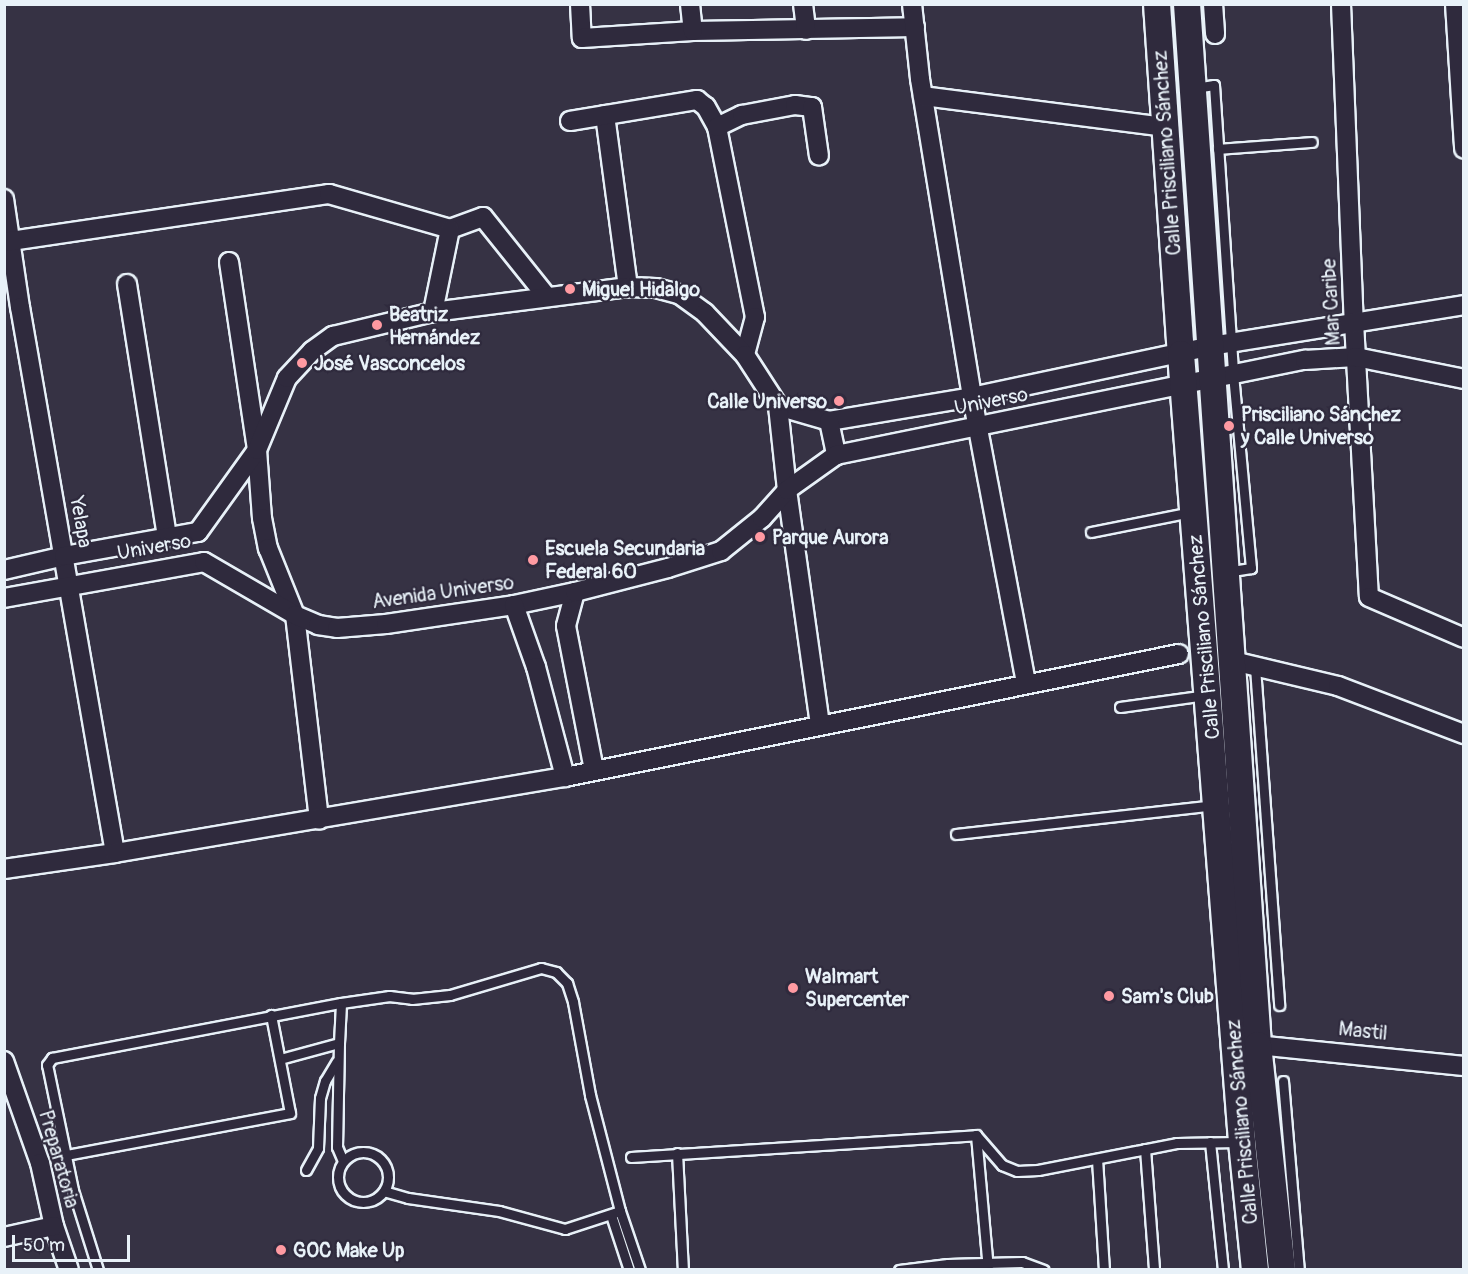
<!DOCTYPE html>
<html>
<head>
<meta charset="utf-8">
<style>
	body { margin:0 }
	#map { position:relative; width:1468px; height:1274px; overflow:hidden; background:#363244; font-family:Pangolin,sans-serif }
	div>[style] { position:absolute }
	.roads { filter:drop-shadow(2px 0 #e8f1f8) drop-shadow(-2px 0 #e8f1f8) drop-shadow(0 2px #e8f1f8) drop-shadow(0 -2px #e8f1f8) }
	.service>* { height:9px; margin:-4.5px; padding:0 4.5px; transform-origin:4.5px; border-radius:4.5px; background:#2f2a3d }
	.service>.ring { margin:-4.5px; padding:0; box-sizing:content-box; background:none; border:9px solid #2f2a3d; border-radius:50% }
	.minor>* { height:18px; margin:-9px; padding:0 9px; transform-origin:9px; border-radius:9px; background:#2f2a3d }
	.secondary>* { height:26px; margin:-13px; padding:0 13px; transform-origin:13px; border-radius:13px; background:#2f2a3d }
	.dots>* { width:16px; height:16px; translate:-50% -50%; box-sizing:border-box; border:3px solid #2f2a3d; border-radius:50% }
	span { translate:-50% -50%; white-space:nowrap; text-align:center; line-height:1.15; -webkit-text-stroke:4.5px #2f2a3d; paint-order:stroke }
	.street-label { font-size:20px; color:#e8f1f8 }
	.poi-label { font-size:20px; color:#e8f1f8; font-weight:700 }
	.left { translate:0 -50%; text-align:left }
	.right { translate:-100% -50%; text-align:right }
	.frame { position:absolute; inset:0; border:6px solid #e8f1f8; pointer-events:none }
	.scale { position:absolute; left:12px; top:1235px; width:118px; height:27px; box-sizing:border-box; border:3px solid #e8f1f8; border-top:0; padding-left:8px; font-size:18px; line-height:21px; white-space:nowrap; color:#e8f1f8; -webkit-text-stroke:4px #2f2a3d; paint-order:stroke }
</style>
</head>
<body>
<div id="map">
	<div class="roads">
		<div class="service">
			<i style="left:1195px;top:88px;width:19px;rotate:-9deg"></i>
			<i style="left:1214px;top:85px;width:290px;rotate:86.2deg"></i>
			<i style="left:1233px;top:374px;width:195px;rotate:84.7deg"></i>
			<i style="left:1251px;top:568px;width:24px;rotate:171deg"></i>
			<i style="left:1218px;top:149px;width:94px;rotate:-4.3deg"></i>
			<i style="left:1091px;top:532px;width:102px;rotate:-11.3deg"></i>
			<i style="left:1255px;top:667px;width:339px;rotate:85.9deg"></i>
			<i style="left:1120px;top:707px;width:88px;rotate:-7.9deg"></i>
			<i style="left:956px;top:834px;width:261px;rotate:-6.4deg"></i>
			<i style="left:339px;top:1043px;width:104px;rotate:91.1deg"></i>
			<i style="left:337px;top:1147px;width:15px;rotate:67deg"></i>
			<i style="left:280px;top:1059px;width:61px;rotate:-15.2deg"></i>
			<i style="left:339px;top:1043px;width:40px;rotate:-87.1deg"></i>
			<i style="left:1283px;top:1081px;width:190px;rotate:85.2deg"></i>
			<i style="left:976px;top:1135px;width:136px;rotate:84.9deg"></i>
			<i style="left:1210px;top:1142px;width:129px;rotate:84.2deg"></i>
			<i style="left:1145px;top:1149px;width:121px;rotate:85.7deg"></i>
			<i class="ring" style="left:338px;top:1152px;width:41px;height:41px"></i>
			<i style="left:677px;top:1153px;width:117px;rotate:87.1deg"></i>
			<i style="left:66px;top:1155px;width:228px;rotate:-10.6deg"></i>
			<i style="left:290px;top:1113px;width:100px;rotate:-101deg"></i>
			<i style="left:631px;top:1157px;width:346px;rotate:-3.6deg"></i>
			<i style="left:976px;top:1135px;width:40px;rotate:49deg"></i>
			<i style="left:1002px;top:1165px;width:16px;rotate:22deg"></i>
			<i style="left:1017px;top:1171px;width:21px;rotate:-3deg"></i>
			<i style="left:1038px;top:1170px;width:142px;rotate:-11deg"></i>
			<i style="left:1177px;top:1143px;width:62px;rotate:-0.9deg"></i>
			<i style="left:1097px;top:1159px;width:111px;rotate:86.4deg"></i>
			<i style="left:306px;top:1170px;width:25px;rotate:-61deg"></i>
			<i style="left:318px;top:1148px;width:50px;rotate:-87.7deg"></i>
			<i style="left:320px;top:1098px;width:18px;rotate:-74deg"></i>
			<i style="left:325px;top:1081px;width:23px;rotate:-59deg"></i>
			<i style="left:620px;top:1211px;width:62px;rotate:71.3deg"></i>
			<i style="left:611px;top:1215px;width:58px;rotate:71.9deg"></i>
			<i style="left:98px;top:1270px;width:84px;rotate:-107.4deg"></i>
			<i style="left:73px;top:1190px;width:128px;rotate:-101.7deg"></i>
			<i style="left:47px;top:1065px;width:9px;rotate:-54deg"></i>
			<i style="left:52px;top:1058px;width:294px;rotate:-10.8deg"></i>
			<i style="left:341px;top:1003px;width:49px;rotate:-8.3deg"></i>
			<i style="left:389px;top:996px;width:23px;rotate:7deg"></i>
			<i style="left:412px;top:999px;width:38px;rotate:-6deg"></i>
			<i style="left:450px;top:995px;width:95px;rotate:-16.5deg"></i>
			<i style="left:541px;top:968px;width:16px;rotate:15deg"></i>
			<i style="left:556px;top:972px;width:16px;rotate:45deg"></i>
			<i style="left:567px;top:983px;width:20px;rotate:72deg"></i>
			<i style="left:573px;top:1002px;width:95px;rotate:79.6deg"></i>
			<i style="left:590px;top:1095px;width:120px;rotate:75.5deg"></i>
			<i style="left:620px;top:1211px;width:58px;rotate:161.9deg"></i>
			<i style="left:565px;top:1229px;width:68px;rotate:-164.7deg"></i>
			<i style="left:499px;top:1211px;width:92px;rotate:-171.9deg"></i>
			<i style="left:408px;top:1198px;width:25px;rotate:-164deg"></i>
			<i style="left:899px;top:1270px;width:49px;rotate:-7deg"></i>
			<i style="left:948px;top:1264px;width:74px;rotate:-1.5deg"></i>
			<i style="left:1022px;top:1262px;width:23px;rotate:20deg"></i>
		</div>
		<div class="minor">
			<i style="left:580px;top:4px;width:34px;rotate:87deg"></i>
			<i style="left:582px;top:38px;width:111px;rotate:-3.6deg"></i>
			<i style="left:693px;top:31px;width:222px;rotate:-1deg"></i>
			<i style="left:690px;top:4px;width:27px;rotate:84deg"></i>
			<i style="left:803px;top:4px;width:26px;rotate:83deg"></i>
			<i style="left:912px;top:4px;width:75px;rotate:83.9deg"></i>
			<i style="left:920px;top:79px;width:322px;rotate:80.7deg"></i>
			<i style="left:972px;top:397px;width:292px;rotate:79.3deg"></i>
			<i style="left:1213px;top:4px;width:30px;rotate:86deg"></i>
			<i style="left:1341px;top:4px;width:318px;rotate:87.7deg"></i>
			<i style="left:1354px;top:322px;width:275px;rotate:86.9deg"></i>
			<i style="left:1369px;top:597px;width:103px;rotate:23.3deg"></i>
			<i style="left:1455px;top:4px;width:145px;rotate:86.4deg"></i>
			<i style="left:923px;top:96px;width:244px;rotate:7.3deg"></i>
			<i style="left:605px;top:115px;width:174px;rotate:82.4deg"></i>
			<i style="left:570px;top:121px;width:129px;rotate:-9.4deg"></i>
			<i style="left:697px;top:100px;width:11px;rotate:38deg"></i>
			<i style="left:706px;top:107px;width:23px;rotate:61deg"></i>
			<i style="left:717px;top:127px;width:194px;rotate:78.7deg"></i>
			<i style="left:755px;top:317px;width:39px;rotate:105deg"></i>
			<i style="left:717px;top:127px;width:28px;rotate:-26deg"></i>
			<i style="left:742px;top:115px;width:54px;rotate:-10.7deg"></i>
			<i style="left:795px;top:105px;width:17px;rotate:7deg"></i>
			<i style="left:812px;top:107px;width:49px;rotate:81.9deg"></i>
			<i style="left:4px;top:199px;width:109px;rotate:81.6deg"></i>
			<i style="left:20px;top:307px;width:554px;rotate:80.13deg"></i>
			<i style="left:450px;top:229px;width:35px;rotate:-20deg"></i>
			<i style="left:483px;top:217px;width:102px;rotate:51.3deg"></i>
			<i style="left:4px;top:242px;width:329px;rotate:-8.4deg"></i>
			<i style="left:329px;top:194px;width:126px;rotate:16.1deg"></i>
			<i style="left:450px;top:229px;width:85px;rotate:101.6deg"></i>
			<i style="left:229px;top:262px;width:190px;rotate:81.5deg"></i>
			<i style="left:257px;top:450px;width:68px;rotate:85.8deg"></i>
			<i style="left:262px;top:518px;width:31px;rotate:79deg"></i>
			<i style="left:268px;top:548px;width:72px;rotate:68.1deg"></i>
			<i style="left:295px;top:615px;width:206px;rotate:83.3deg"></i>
			<i style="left:127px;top:284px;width:255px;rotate:81deg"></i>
			<i style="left:778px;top:406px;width:53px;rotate:16.4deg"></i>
			<i style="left:829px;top:421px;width:145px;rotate:-9.5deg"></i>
			<i style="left:972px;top:397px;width:244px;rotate:-12deg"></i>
			<i style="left:1211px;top:346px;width:256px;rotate:-9.2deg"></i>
			<i style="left:829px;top:421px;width:35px;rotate:78deg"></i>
			<i style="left:4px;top:570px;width:62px;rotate:-13.1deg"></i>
			<i style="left:64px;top:556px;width:136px;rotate:-10.2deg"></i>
			<i style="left:198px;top:532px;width:101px;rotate:-54.3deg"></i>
			<i style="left:257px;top:450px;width:78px;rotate:-67.4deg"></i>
			<i style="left:287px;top:378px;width:37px;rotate:-47deg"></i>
			<i style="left:312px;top:351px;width:26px;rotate:-36deg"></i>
			<i style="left:333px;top:336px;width:103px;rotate:-13.5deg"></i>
			<i style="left:433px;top:312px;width:197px;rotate:-7.3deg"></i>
			<i style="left:628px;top:287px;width:28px;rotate:2deg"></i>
			<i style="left:656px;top:288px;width:24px;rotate:15deg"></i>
			<i style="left:679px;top:294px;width:32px;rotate:36deg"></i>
			<i style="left:705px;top:313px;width:58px;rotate:46.4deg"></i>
			<i style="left:745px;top:355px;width:61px;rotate:57.1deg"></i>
			<i style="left:778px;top:406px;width:84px;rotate:83.9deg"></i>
			<i style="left:787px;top:490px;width:237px;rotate:82deg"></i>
			<i style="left:575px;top:592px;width:35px;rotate:105deg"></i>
			<i style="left:566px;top:626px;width:147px;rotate:79deg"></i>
			<i style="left:4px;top:598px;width:203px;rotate:-10.2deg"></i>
			<i style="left:204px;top:562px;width:105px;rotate:30.2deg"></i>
			<i style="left:295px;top:615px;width:25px;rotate:23deg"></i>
			<i style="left:318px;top:625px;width:19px;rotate:9deg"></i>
			<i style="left:337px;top:628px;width:49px;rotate:-4.7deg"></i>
			<i style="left:386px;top:624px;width:129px;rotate:-8.4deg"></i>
			<i style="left:514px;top:605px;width:62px;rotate:-12deg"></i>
			<i style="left:575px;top:592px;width:96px;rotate:-14.5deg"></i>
			<i style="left:668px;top:568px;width:56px;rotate:-17.8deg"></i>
			<i style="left:721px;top:551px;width:53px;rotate:-38.8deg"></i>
			<i style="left:762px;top:518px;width:38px;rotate:-48deg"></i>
			<i style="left:787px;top:490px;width:60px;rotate:-35.5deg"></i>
			<i style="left:836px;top:455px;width:479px;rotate:-11.5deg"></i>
			<i style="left:1305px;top:360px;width:51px;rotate:-3.4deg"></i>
			<i style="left:1356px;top:357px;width:110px;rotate:11.5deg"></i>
			<i style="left:514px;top:605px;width:66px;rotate:70.5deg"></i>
			<i style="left:536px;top:667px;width:114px;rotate:75.2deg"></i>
			<i style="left:1233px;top:661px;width:108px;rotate:13.4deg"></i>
			<i style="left:1338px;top:686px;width:135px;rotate:20.9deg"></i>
			<i style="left:4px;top:869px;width:112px;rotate:-8.2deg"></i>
			<i style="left:115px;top:853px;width:456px;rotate:-9.6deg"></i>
			<i style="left:565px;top:777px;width:626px;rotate:-11.33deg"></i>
			<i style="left:1247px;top:1044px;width:218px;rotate:5.8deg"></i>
			<i style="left:4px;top:1061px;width:108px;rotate:70.6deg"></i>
			<i style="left:40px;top:1163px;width:65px;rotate:77.5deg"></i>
			<i style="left:54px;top:1226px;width:46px;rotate:71.2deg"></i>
			<i style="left:4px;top:1237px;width:51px;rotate:-12.4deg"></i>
		</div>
		<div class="secondary">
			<i style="left:1157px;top:4px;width:351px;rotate:86.1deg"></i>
			<i style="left:1181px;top:354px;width:790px;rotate:85.57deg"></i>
			<i style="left:1242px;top:1142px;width:129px;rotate:84.2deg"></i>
			<i style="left:1187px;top:4px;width:1043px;rotate:86.1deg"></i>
			<i style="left:1258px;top:1045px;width:226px;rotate:83.9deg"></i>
		</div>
	</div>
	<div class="dots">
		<i style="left:570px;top:289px;background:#ff9aa2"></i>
		<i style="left:377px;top:325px;background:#ff9aa2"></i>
		<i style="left:302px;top:363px;background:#ff9aa2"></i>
		<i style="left:839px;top:401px;background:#ff9aa2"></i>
		<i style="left:1229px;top:426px;background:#ff9aa2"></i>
		<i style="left:760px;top:537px;background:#ff9aa2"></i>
		<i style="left:533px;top:560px;background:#ff9aa2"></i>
		<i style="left:793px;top:988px;background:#ff9aa2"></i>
		<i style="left:1109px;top:996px;background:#ff9aa2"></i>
		<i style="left:281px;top:1250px;background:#ff9aa2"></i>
	</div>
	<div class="street-label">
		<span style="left:1167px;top:153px;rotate:-94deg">Calle Prisciliano Sánchez</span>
		<span style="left:1331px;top:302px;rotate:-93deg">Mar Caribe</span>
		<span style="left:991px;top:401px;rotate:-11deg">Universo</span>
		<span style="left:81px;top:522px;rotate:80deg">Yelapa</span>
		<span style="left:154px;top:547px;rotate:-10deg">Universo</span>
		<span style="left:443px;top:592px;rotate:-8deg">Avenida Universo</span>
		<span style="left:1204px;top:637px;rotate:-95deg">Calle Prisciliano Sánchez</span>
		<span style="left:1363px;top:1031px;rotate:6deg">Mastil</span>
		<span style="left:1242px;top:1122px;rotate:-95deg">Calle Prisciliano Sánchez</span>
		<span style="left:59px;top:1159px;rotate:74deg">Preparatoria</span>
	</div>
	<div class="poi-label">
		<span class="left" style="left:582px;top:289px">Miguel Hidalgo</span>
		<span class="left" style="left:389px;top:326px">Beatriz<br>Hernández</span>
		<span class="left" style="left:314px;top:363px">José Vasconcelos</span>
		<span class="right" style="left:827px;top:401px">Calle Universo</span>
		<span class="left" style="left:1241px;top:426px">Prisciliano Sánchez<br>y Calle Universo</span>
		<span class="left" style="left:772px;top:537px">Parque Aurora</span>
		<span class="left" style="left:545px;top:560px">Escuela Secundaria<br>Federal 60</span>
		<span class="left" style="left:805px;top:988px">Walmart<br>Supercenter</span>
		<span class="left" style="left:1121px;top:996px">Sam's Club</span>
		<span class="left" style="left:293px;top:1250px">GOC Make Up</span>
	</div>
	<div class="frame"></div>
	<div class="scale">50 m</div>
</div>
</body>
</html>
